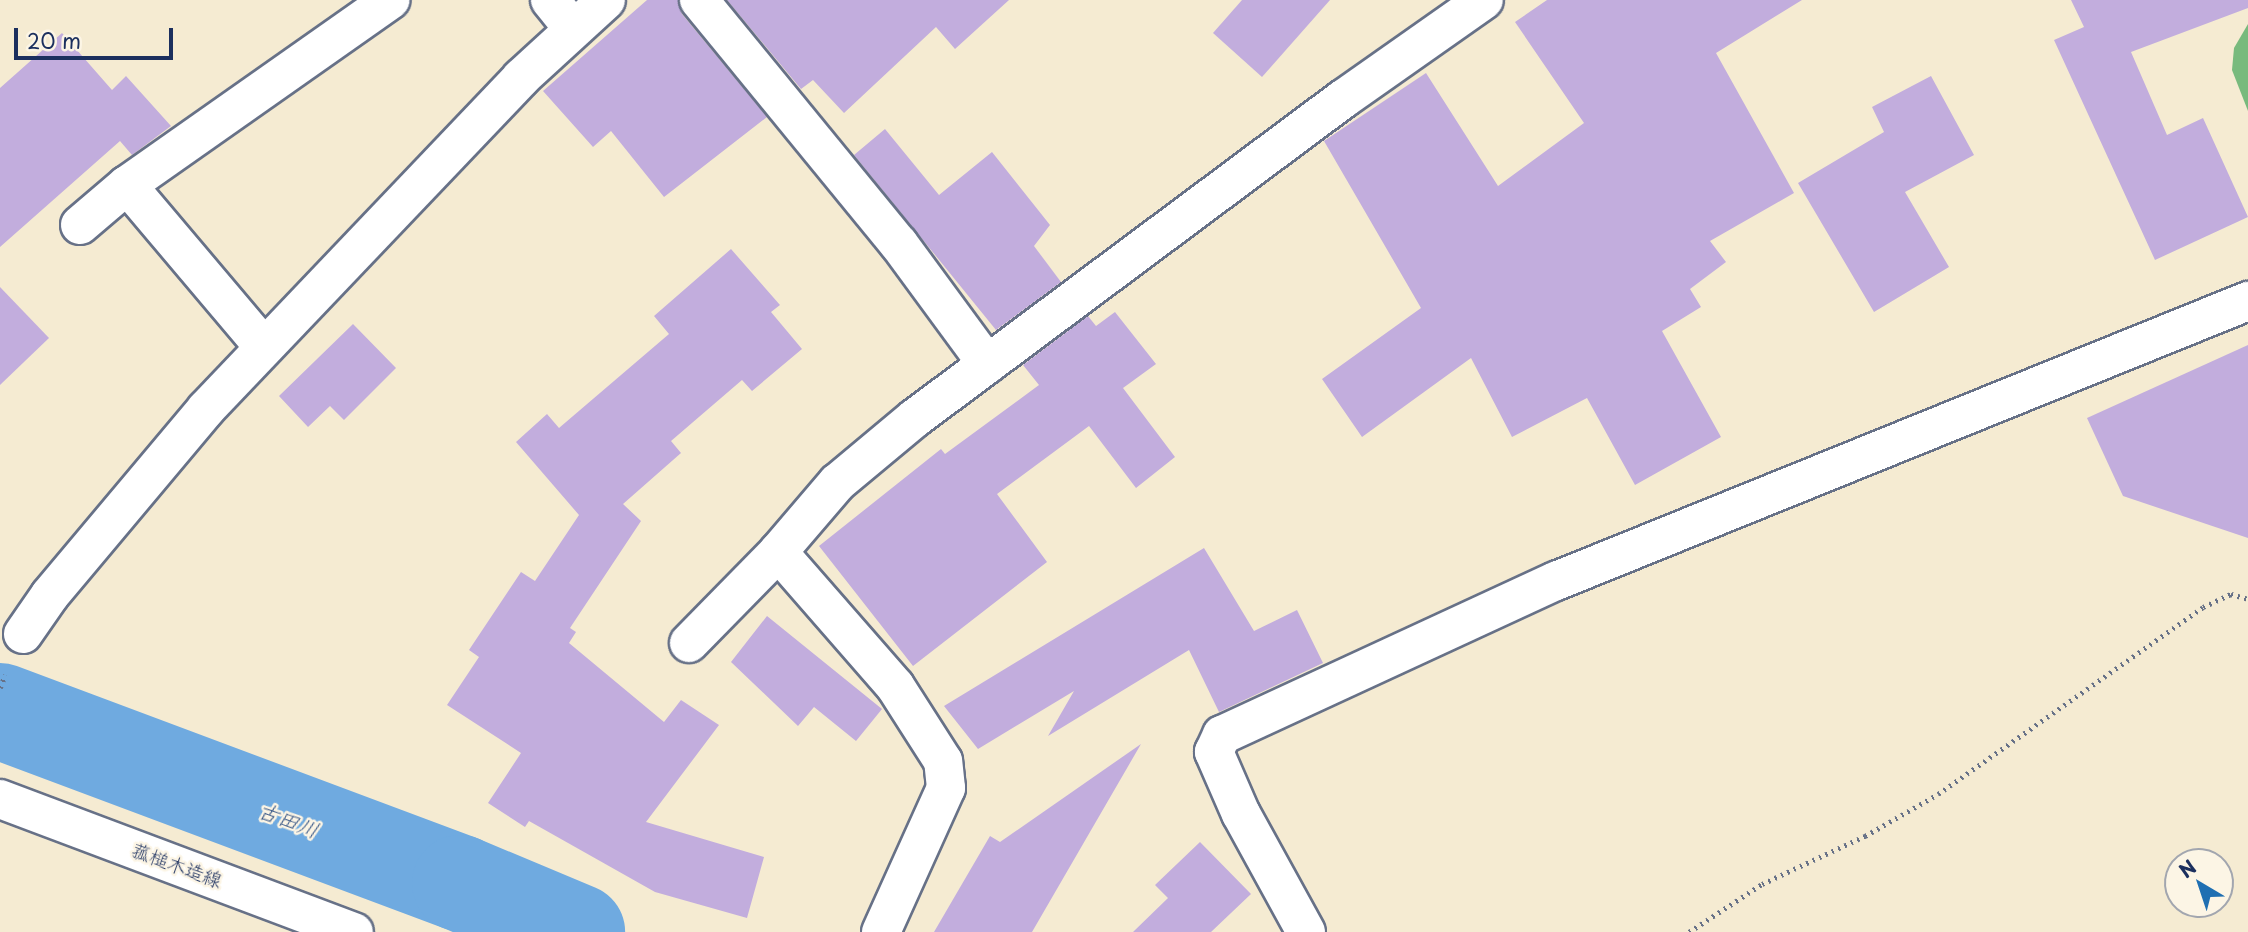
<!DOCTYPE html>
<html>
<head>
<meta charset="utf-8">
<style>
	body { margin:0 }
	#map { position:relative; width:2248px; height:932px; overflow:hidden; background:#f5ebd2; font-family:"Playpen Sans","Klee One",sans-serif }
	div>[style] { position:absolute }
	.forest>* { inset:0; background:#78ba7d }
	.river>* { height:96px; margin:-48px; padding:0 48px; transform-origin:48px; border-radius:48px; background:#6faae0 }
	.building>* { inset:0; background:#c2addd }
	.path>* { height:4.5px; margin-top:-2.25px; transform-origin:0; background:repeating-linear-gradient(90deg,#677187 0 2px,transparent 0 7px) }
	.roads { filter:drop-shadow(2px 0 #677187) drop-shadow(-2px 0 #677187) drop-shadow(0 2px #677187) drop-shadow(0 -2px #677187) }
	.minor>* { height:38px; margin:-19px; padding:0 19px; transform-origin:19px; border-radius:19px; background:#fff }
	.secondary>* { height:38px; margin:-19px; padding:0 19px; transform-origin:19px; border-radius:19px; background:#fff }
	span { translate:-50% -50%; white-space:nowrap; text-align:center; line-height:1.15; -webkit-text-stroke:5px #fcf5e5; paint-order:stroke }
	.street-label { font-size:19px; color:#1b2f5e }
	.water-label { font-size:21px; color:#345485; font-style:italic }
	.north { position:absolute; left:2164px; top:848px; width:70px; height:70px; box-sizing:border-box; background:#fcf5e5; border:2px solid #a2a6af; border-radius:50%; rotate:321deg; font-size:19px; font-weight:700; line-height:28px; text-align:center; color:#1b2f5e }
	.north::after { content:''; display:block; margin:auto; width:24px; height:32px; background:#1f6fb2; clip-path:polygon(50% 0,100% 100%,50% 72%,0 100%) }
	.scale { position:absolute; left:14px; top:28px; width:159px; height:32px; box-sizing:border-box; border:4px solid #1b2f5e; border-top:0; padding-left:9px; font-size:21px; line-height:24px; white-space:nowrap; color:#1b2f5e; -webkit-text-stroke:5px #fcf5e5; paint-order:stroke }
</style>
</head>
<body>
<div id="map">
	<div class="forest">
		<i style="clip-path:polygon(2248px 24px,2248px 111px,2232px 70px,2234px 48px)"></i>
	</div>
	<div class="river">
		<i style="left:0;top:711px;width:491px;rotate:20.5deg"></i>
		<i style="left:460px;top:883px;width:127px;rotate:22.7deg"></i>
	</div>
	<div class="building">
		<i style="clip-path:polygon(647px 0,678px 0,682px 14px,767px 117px,664px 197px,611px 131px,593px 147px,543px 91px)"></i>
		<i style="clip-path:polygon(727px 0,1009px 0,955px 49px,936px 27px,844px 113px,813px 80px,801px 89px)"></i>
		<i style="clip-path:polygon(1242px 0,1330px 0,1262px 77px,1213px 33px)"></i>
		<i style="clip-path:polygon(1547px 0,1802px 0,1716px 53px,1794px 193px,1710px 241px,1726px 262px,1690px 289px,1701px 307px,1662px 331px,1721px 437px,1635px 485px,1587px 398px,1512px 437px,1471px 358px,1362px 437px,1322px 379px,1421px 308px,1324px 141px,1426px 73px,1498px 186px,1584px 123px,1515px 22px)"></i>
		<i style="clip-path:polygon(2071px 0,2248px 0,2248px 8px,2131px 52px,2167px 135px,2203px 118px,2248px 217px,2155px 260px,2054px 40px,2084px 27px)"></i>
		<i style="clip-path:polygon(62px 33px,112px 90px,126px 76px,171px 126px,132px 155px,120px 141px,0 247px,0 88px)"></i>
		<i style="clip-path:polygon(1931px 76px,1974px 155px,1905px 192px,1949px 267px,1874px 312px,1798px 183px,1884px 132px,1872px 107px)"></i>
		<i style="clip-path:polygon(885px 129px,939px 195px,992px 152px,1050px 225px,1034px 246px,1061px 282px,996px 330px,854px 155px)"></i>
		<i style="clip-path:polygon(731px 249px,780px 305px,771px 312px,802px 349px,752px 391px,742px 380px,671px 441px,681px 453px,623px 504px,641px 521px,570px 628px,576px 632px,569px 643px,664px 722px,681px 700px,719px 725px,646px 822px,764px 857px,747px 918px,655px 892px,529px 821px,525px 827px,488px 803px,521px 753px,447px 705px,479px 657px,469px 650px,521px 572px,535px 581px,579px 515px,516px 442px,547px 414px,559px 428px,669px 334px,654px 316px)"></i>
		<i style="clip-path:polygon(0 287px,49px 338px,0 385px)"></i>
		<i style="clip-path:polygon(1115px 312px,1156px 364px,1123px 388px,1175px 457px,1136px 488px,1089px 426px,997px 494px,1047px 562px,913px 666px,819px 546px,941px 449px,945px 454px,1039px 385px,1023px 365px,1088px 316px,1096px 326px)"></i>
		<i style="clip-path:polygon(353px 324px,396px 368px,344px 420px,330px 406px,308px 427px,279px 396px)"></i>
		<i style="clip-path:polygon(2248px 345px,2248px 538px,2123px 496px,2087px 418px)"></i>
		<i style="clip-path:polygon(1204px 548px,1254px 631px,1297px 610px,1323px 663px,1219px 712px,1189px 650px,1048px 736px,1074px 691px,978px 749px,944px 706px)"></i>
		<i style="clip-path:polygon(767px 616px,882px 709px,856px 741px,814px 707px,798px 726px,731px 662px)"></i>
		<i style="clip-path:polygon(1141px 744px,1032px 932px,934px 932px,990px 836px,1000px 842px)"></i>
		<i style="clip-path:polygon(1200px 842px,1251px 894px,1211px 932px,1133px 932px,1168px 898px,1155px 885px)"></i>
	</div>
	<div class="path">
		<i style="left:0;top:688px;width:14px;rotate:-69deg"></i>
		<i style="left:1689px;top:932px;width:87px;rotate:-33.3deg"></i>
		<i style="left:1762px;top:884px;width:114px;rotate:-25deg"></i>
		<i style="left:1865px;top:836px;width:84px;rotate:-29.9deg"></i>
		<i style="left:1938px;top:794px;width:324px;rotate:-35.2deg"></i>
		<i style="left:2203px;top:607px;width:31px;rotate:-25deg"></i>
		<i style="left:2231px;top:594px;width:18px;rotate:16deg"></i>
	</div>
	<div class="roads">
		<div class="minor">
			<i style="left:550px;top:0;width:36px;rotate:51deg"></i>
			<i style="left:699px;top:0;width:315px;rotate:50.7deg"></i>
			<i style="left:899px;top:244px;width:149px;rotate:53.7deg"></i>
			<i style="left:127px;top:185px;width:212px;rotate:49.8deg"></i>
			<i style="left:80px;top:225px;width:62px;rotate:-40.4deg"></i>
			<i style="left:127px;top:185px;width:322px;rotate:-35.1deg"></i>
			<i style="left:23px;top:634px;width:47px;rotate:-55.3deg"></i>
			<i style="left:50px;top:595px;width:243px;rotate:-50deg"></i>
			<i style="left:206px;top:409px;width:457px;rotate:-46.4deg"></i>
			<i style="left:521px;top:78px;width:115px;rotate:-42.5deg"></i>
			<i style="left:689px;top:643px;width:127px;rotate:-45.6deg"></i>
			<i style="left:881px;top:932px;width:158px;rotate:-65.7deg"></i>
			<i style="left:946px;top:788px;width:27px;rotate:-96deg"></i>
			<i style="left:943px;top:761px;width:89px;rotate:-122.6deg"></i>
			<i style="left:895px;top:686px;width:178px;rotate:-131.1deg"></i>
			<i style="left:778px;top:552px;width:91px;rotate:-49.5deg"></i>
			<i style="left:837px;top:483px;width:102px;rotate:-39.8deg"></i>
			<i style="left:915px;top:418px;width:534px;rotate:-36.7deg"></i>
			<i style="left:1343px;top:99px;width:172px;rotate:-35.1deg"></i>
			<i style="left:1306px;top:932px;width:135px;rotate:-118.8deg"></i>
			<i style="left:1241px;top:814px;width:68px;rotate:-113.5deg"></i>
			<i style="left:1214px;top:752px;width:19px;rotate:-65deg"></i>
			<i style="left:1222px;top:735px;width:368px;rotate:-24.8deg"></i>
			<i style="left:1556px;top:581px;width:747px;rotate:-22.03deg"></i>
		</div>
		<div class="secondary">
			<i style="left:0;top:799px;width:378px;rotate:20.6deg"></i>
		</div>
	</div>
	<div class="street-label">
		<span style="left:177px;top:865px;rotate:20deg">菰槌木造線</span>
	</div>
	<div class="water-label">
		<span style="left:289px;top:819px;rotate:21deg">古田川</span>
	</div>
	<div class="north">N</div>
	<div class="scale">20 m</div>
</div>
</body>
</html>
